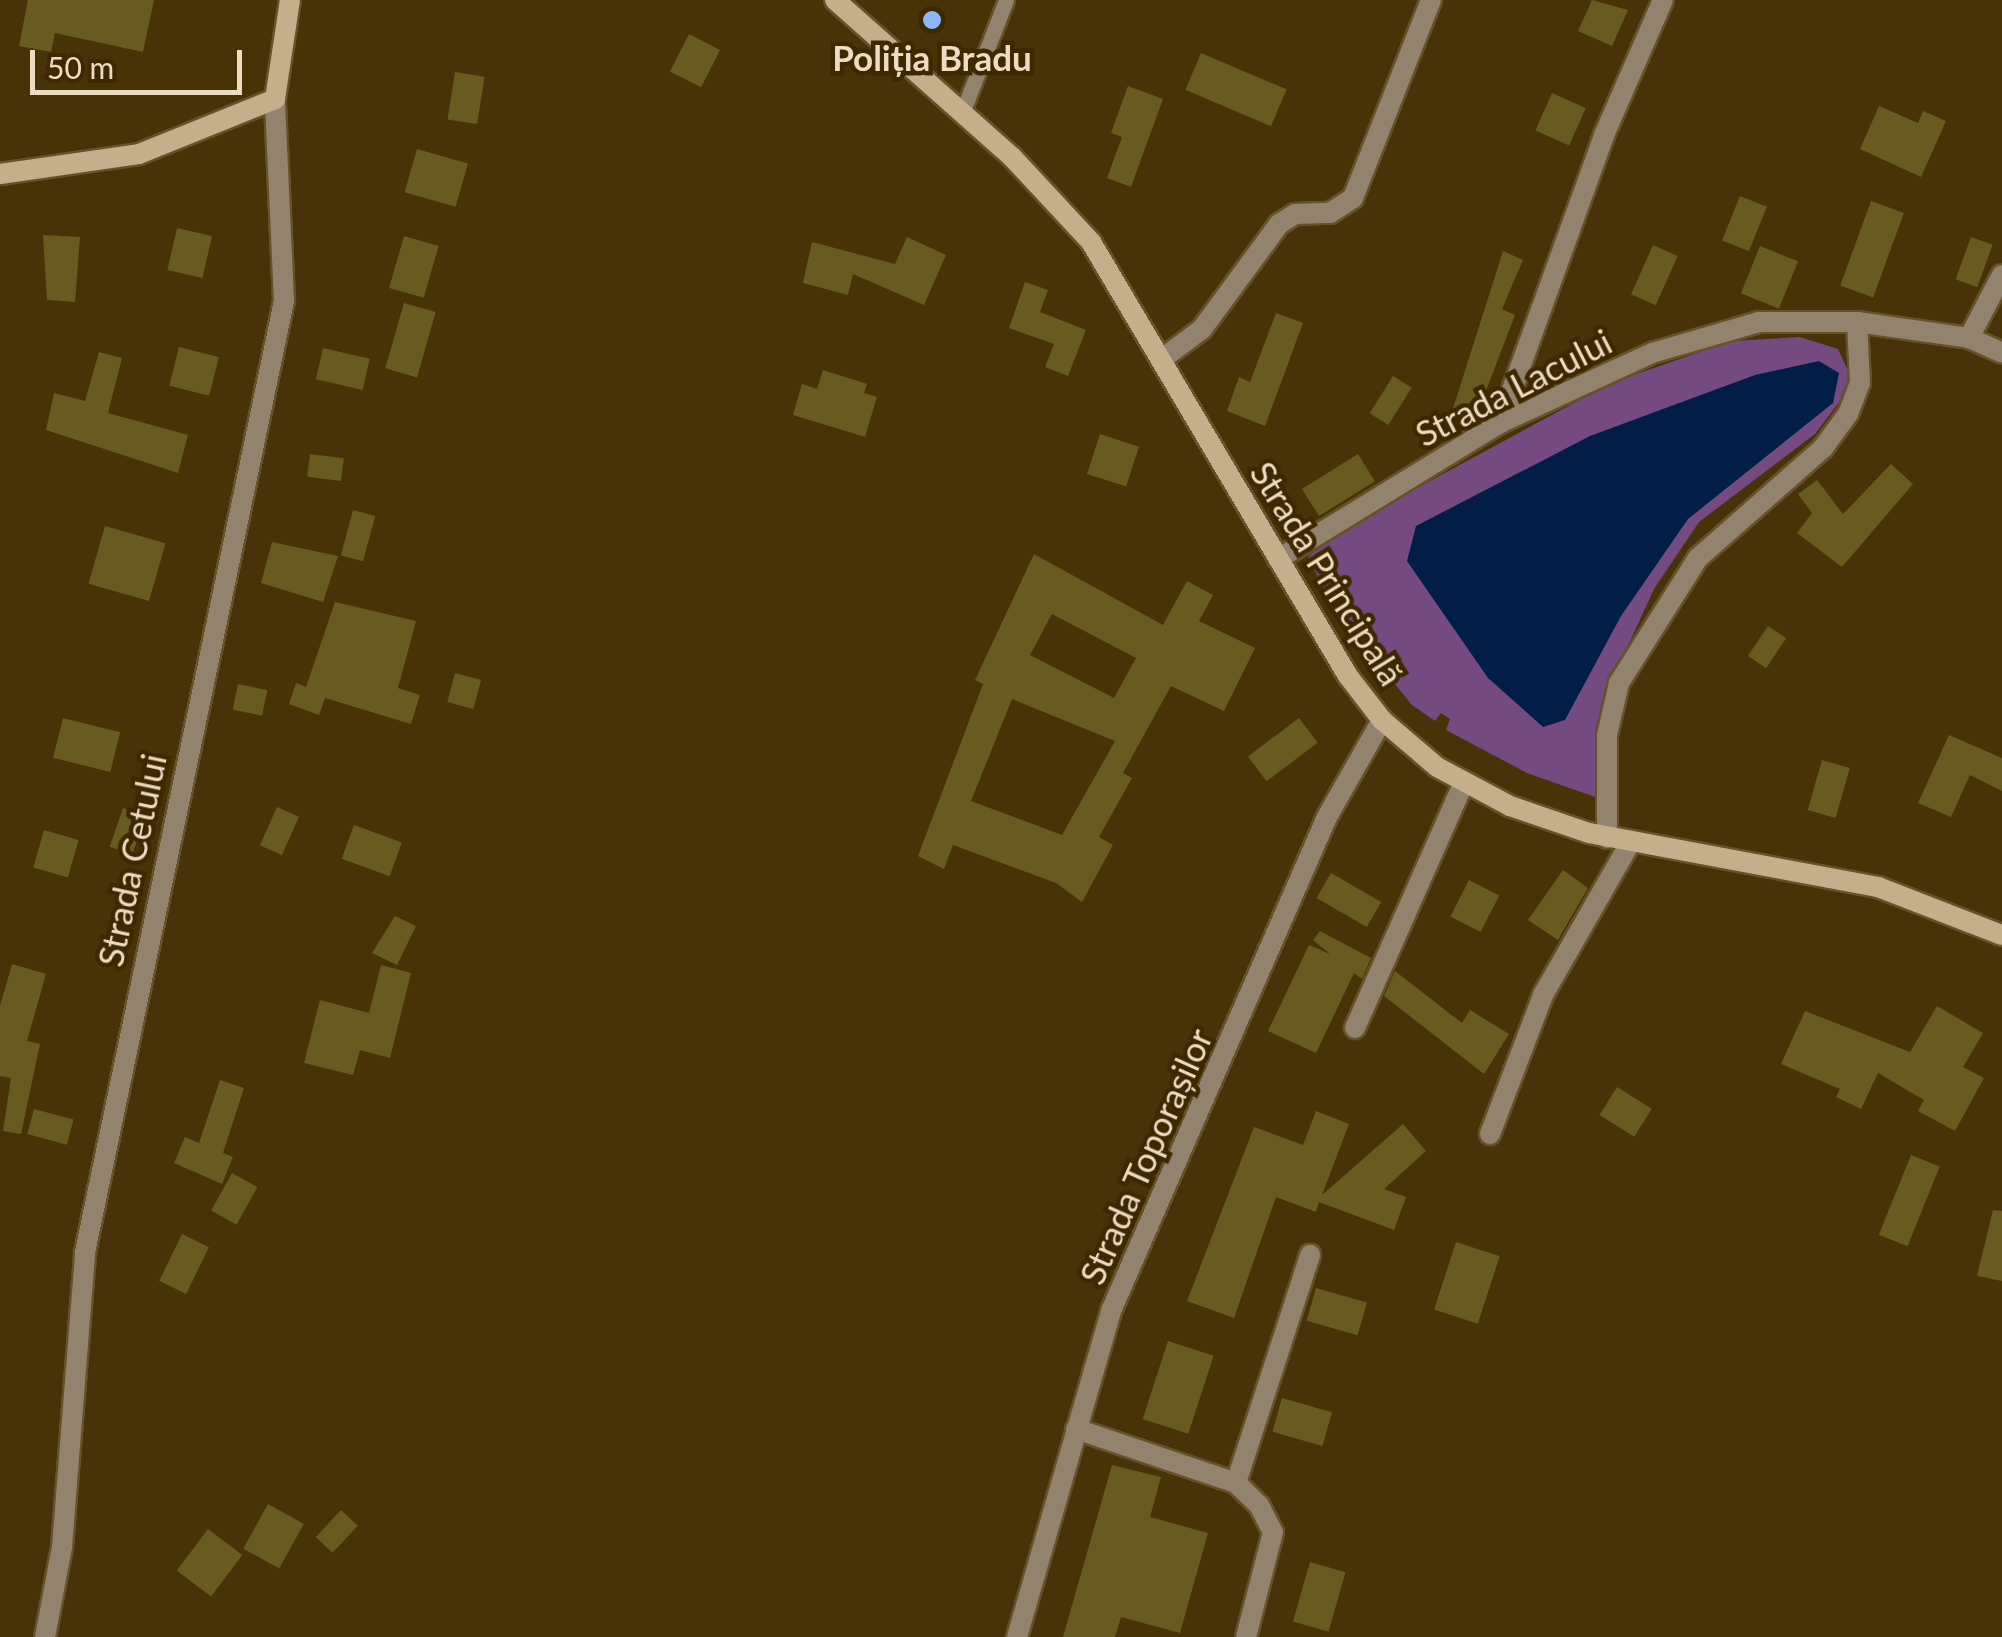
<!DOCTYPE html>
<html>
<head>
<meta charset="utf-8">
<style>
	body { margin:0 }
	#map { position:relative; width:2002px; height:1637px; overflow:hidden; background:#483208; font-family:Lato,sans-serif }
	div>[style] { position:absolute }
	.green>* { inset:0; background:#744a81 }
	.water>* { inset:0; background:#031e46 }
	.building>* { inset:0; background:#675b20; transform-origin:0 0 }
	.roads { filter:drop-shadow(2px 0 #665129) drop-shadow(-2px 0 #665129) drop-shadow(0 2px #665129) drop-shadow(0 -2px #665129) }
	.lane>* { height:15px; margin:-7.5px; padding:0 7.5px; transform-origin:7.5px; border-radius:7.5px; background:#91836d }
	.street>* { height:20px; margin:-10px; padding:0 10px; transform-origin:10px; border-radius:10px; background:#91836d }
	.secondary>* { height:20px; margin:-10px; padding:0 10px; transform-origin:10px; border-radius:10px; background:#c4ae8b }
	.dots>* { width:28px; height:28px; translate:-50% -50%; box-sizing:border-box; border:5px solid #3d2800; border-radius:50% }
	span { translate:-50% -50%; white-space:nowrap; text-align:center; line-height:1.15; -webkit-text-stroke:9px #3d2800; paint-order:stroke }
	.poi-label { font-size:35px; color:#eddcc2; font-weight:700 }
	.street-label { font-size:35px; color:#eddcc2 }
	.scale { position:absolute; left:30px; top:50px; width:212px; height:45px; box-sizing:border-box; border:5px solid #eddcc2; border-top:0; padding-left:12px; font-size:30px; line-height:35px; white-space:nowrap; color:#eddcc2; -webkit-text-stroke:8px #3d2800; paint-order:stroke }
</style>
</head>
<body>
<div id="map">
	<div class="green">
		<i style="clip-path:polygon(1800px 337px,1838px 349px,1850px 375px,1844px 396px,1815px 434px,1699px 522px,1654px 589px,1610px 685px,1598px 798px,1527px 773px,1446px 730px,1450px 719px,1441px 713px,1435px 721px,1412px 705px,1334px 610px,1308px 557px,1334px 533px,1611px 383px,1731px 341px)"></i>
	</div>
	<div class="water">
		<i style="clip-path:polygon(1819px 361px,1839px 373px,1833px 403px,1688px 519px,1621px 616px,1565px 720px,1543px 727px,1488px 678px,1407px 561px,1416px 526px,1590px 436px,1755px 375px)"></i>
	</div>
	<div class="building">
		<i style="clip-path:polygon(28px 0,154px 0,143px 52px,55px 33px,51px 52px,19px 46px)"></i>
		<i style="clip-path:polygon(1592px 0,1628px 10px,1612px 46px,1578px 31px)"></i>
		<i style="left:689px;top:34px;width:35px;height:42px;rotate:27deg"></i>
		<i style="left:1201px;top:53px;width:93px;height:40px;rotate:23deg"></i>
		<i style="left:455px;top:72px;width:30px;height:48px;rotate:9deg"></i>
		<i style="clip-path:polygon(1128px 86px,1163px 99px,1131px 187px,1107px 178px,1122px 137px,1111px 133px)"></i>
		<i style="left:1552px;top:93px;width:37px;height:41px;rotate:24deg"></i>
		<i style="clip-path:polygon(1879px 106px,1918px 123px,1923px 111px,1946px 121px,1921px 177px,1860px 149px)"></i>
		<i style="left:417px;top:149px;width:53px;height:45px;rotate:16deg"></i>
		<i style="left:1740px;top:196px;width:29px;height:48px;rotate:22deg"></i>
		<i style="left:1871px;top:201px;width:35px;height:90px;rotate:20deg"></i>
		<i style="left:177px;top:228px;width:36px;height:43px;rotate:13deg"></i>
		<i style="clip-path:polygon(43px 235px,80px 237px,75px 302px,47px 300px)"></i>
		<i style="left:404px;top:236px;width:36px;height:54px;rotate:16deg"></i>
		<i style="clip-path:polygon(907px 237px,946px 255px,924px 305px,853px 274px,848px 295px,803px 283px,812px 242px,895px 264px)"></i>
		<i style="left:1971px;top:237px;width:23px;height:45px;rotate:20deg"></i>
		<i style="left:1653px;top:245px;width:27px;height:54px;rotate:24deg"></i>
		<i style="left:1760px;top:246px;width:41px;height:51px;rotate:22deg"></i>
		<i style="clip-path:polygon(1503px 251px,1523px 260px,1502px 309px,1515px 315px,1474px 422px,1451px 415px)"></i>
		<i style="clip-path:polygon(1025px 282px,1048px 290px,1040px 312px,1086px 330px,1068px 376px,1045px 367px,1054px 344px,1009px 328px)"></i>
		<i style="left:404px;top:303px;width:33px;height:68px;rotate:16deg"></i>
		<i style="clip-path:polygon(1276px 313px,1303px 323px,1265px 426px,1227px 411px,1239px 377px,1250px 382px)"></i>
		<i style="left:179px;top:347px;width:41px;height:40px;rotate:14deg"></i>
		<i style="left:323px;top:348px;width:48px;height:32px;rotate:13deg"></i>
		<i style="clip-path:polygon(99px 352px,122px 358px,108px 413px,188px 435px,178px 473px,46px 430px,54px 393px,85px 401px)"></i>
		<i style="clip-path:polygon(823px 370px,867px 384px,864px 393px,877px 397px,865px 437px,793px 415px,802px 384px,817px 389px)"></i>
		<i style="left:1393px;top:376px;width:22px;height:44px;rotate:32deg"></i>
		<i style="left:1100px;top:434px;width:41px;height:42px;rotate:18deg"></i>
		<i style="left:310px;top:454px;width:34px;height:23px;rotate:7deg"></i>
		<i style="left:1358px;top:454px;width:32px;height:66px;rotate:58deg"></i>
		<i style="clip-path:polygon(1891px 464px,1913px 484px,1842px 567px,1797px 533px,1812px 513px,1798px 494px,1817px 480px,1843px 514px)"></i>
		<i style="left:353px;top:510px;width:23px;height:47px;rotate:15deg"></i>
		<i style="left:105px;top:526px;width:63px;height:60px;rotate:16deg"></i>
		<i style="clip-path:polygon(272px 542px,338px 556px,323px 602px,261px 583px)"></i>
		<i style="clip-path:polygon(evenodd,1034px 554px,1163px 625px,1187px 581px,1213px 595px,1199px 621px,1255px 648px,1224px 711px,1171px 686px,1123px 773px,1132px 778px,1099px 837px,1113px 845px,1082px 902px,1056px 883px,953px 845px,944px 869px,918px 856px,983px 684px,975px 680px,1034px 554px,1052px 614px,1136px 658px,1114px 698px,1030px 655px,1052px 614px,1034px 554px,1012px 699px,1115px 741px,1062px 835px,971px 801px,1012px 699px)"></i>
		<i style="clip-path:polygon(335px 602px,416px 621px,398px 688px,420px 695px,411px 724px,325px 698px,319px 715px,289px 704px,296px 683px,306px 687px)"></i>
		<i style="left:1768px;top:626px;width:22px;height:36px;rotate:34deg"></i>
		<i style="left:455px;top:673px;width:27px;height:30px;rotate:15deg"></i>
		<i style="left:238px;top:684px;width:30px;height:26px;rotate:12deg"></i>
		<i style="left:63px;top:718px;width:59px;height:41px;rotate:14deg"></i>
		<i style="left:1299px;top:718px;width:31px;height:64px;rotate:53deg"></i>
		<i style="clip-path:polygon(1949px 735px,2002px 758px,2002px 791px,1970px 775px,1951px 817px,1918px 803px)"></i>
		<i style="left:1822px;top:760px;width:29px;height:52px;rotate:16deg"></i>
		<i style="left:277px;top:807px;width:24px;height:42px;rotate:24deg"></i>
		<i style="left:123px;top:808px;width:24px;height:41px;rotate:19deg"></i>
		<i style="left:354px;top:825px;width:51px;height:36px;rotate:20deg"></i>
		<i style="left:44px;top:830px;width:36px;height:39px;rotate:16deg"></i>
		<i style="clip-path:polygon(1563px 870px,1588px 888px,1558px 940px,1528px 920px)"></i>
		<i style="left:1331px;top:873px;width:58px;height:29px;rotate:30deg"></i>
		<i style="left:1469px;top:880px;width:34px;height:41px;rotate:27deg"></i>
		<i style="clip-path:polygon(395px 916px,416px 926px,397px 965px,372px 953px)"></i>
		<i style="clip-path:polygon(1320px 931px,1371px 958px,1362px 979px,1354px 973px,1316px 1053px,1268px 1031px,1309px 945px,1330px 954px,1313px 940px)"></i>
		<i style="clip-path:polygon(12px 964px,46px 974px,27px 1041px,40px 1044px,21px 1134px,3px 1131px,11px 1078px,0 1076px,0 1006px)"></i>
		<i style="clip-path:polygon(381px 965px,411px 973px,390px 1058px,360px 1050px,353px 1075px,304px 1063px,320px 1000px,369px 1013px)"></i>
		<i style="clip-path:polygon(1395px 971px,1462px 1023px,1470px 1010px,1509px 1034px,1484px 1074px,1384px 996px)"></i>
		<i style="clip-path:polygon(1937px 1006px,1983px 1033px,1963px 1067px,1984px 1078px,1955px 1131px,1918px 1111px,1924px 1100px,1878px 1073px,1861px 1109px,1836px 1097px,1840px 1089px,1781px 1064px,1805px 1011px,1910px 1052px)"></i>
		<i style="clip-path:polygon(220px 1080px,244px 1088px,223px 1153px,233px 1157px,222px 1184px,174px 1163px,185px 1137px,199px 1143px)"></i>
		<i style="left:1617px;top:1087px;width:41px;height:33px;rotate:32deg"></i>
		<i style="left:34px;top:1109px;width:41px;height:26px;rotate:15deg"></i>
		<i style="clip-path:polygon(1316px 1111px,1349px 1124px,1322px 1195px,1403px 1124px,1426px 1151px,1384px 1189px,1406px 1197px,1394px 1230px,1319px 1202px,1316px 1212px,1276px 1197px,1234px 1318px,1187px 1301px,1254px 1127px,1303px 1145px)"></i>
		<i style="left:1911px;top:1155px;width:31px;height:86px;rotate:22deg"></i>
		<i style="left:232px;top:1173px;width:29px;height:43px;rotate:29deg"></i>
		<i style="clip-path:polygon(1993px 1210px,2002px 1211px,2002px 1281px,1977px 1276px)"></i>
		<i style="left:182px;top:1234px;width:30px;height:52px;rotate:26deg"></i>
		<i style="left:1456px;top:1242px;width:46px;height:71px;rotate:18deg"></i>
		<i style="left:1316px;top:1288px;width:53px;height:34px;rotate:16deg"></i>
		<i style="left:1168px;top:1341px;width:48px;height:82px;rotate:18deg"></i>
		<i style="left:1282px;top:1398px;width:52px;height:35px;rotate:16deg"></i>
		<i style="clip-path:polygon(1112px 1465px,1161px 1477px,1150px 1517px,1208px 1533px,1180px 1633px,1121px 1617px,1115px 1637px,1063px 1637px)"></i>
		<i style="left:268px;top:1504px;width:41px;height:51px;rotate:29deg"></i>
		<i style="left:341px;top:1510px;width:23px;height:37px;rotate:43deg"></i>
		<i style="left:208px;top:1529px;width:43px;height:52px;rotate:37deg"></i>
		<i style="left:1310px;top:1562px;width:37px;height:62px;rotate:16deg"></i>
	</div>
	<div class="roads">
		<div class="lane">
			<i style="left:962px;top:113px;width:121px;rotate:-68.7deg"></i>
		</div>
		<div class="street">
			<i style="left:1969px;top:338px;width:36px;rotate:24deg"></i>
			<i style="left:1162px;top:359px;width:50px;rotate:-36.9deg"></i>
			<i style="left:1202px;top:329px;width:130px;rotate:-53.7deg"></i>
			<i style="left:1279px;top:224px;width:19px;rotate:-32deg"></i>
			<i style="left:1295px;top:214px;width:35px;rotate:-2deg"></i>
			<i style="left:1330px;top:213px;width:27px;rotate:-33deg"></i>
			<i style="left:1353px;top:198px;width:213px;rotate:-68.5deg"></i>
			<i style="left:1500px;top:423px;width:306px;rotate:-70.1deg"></i>
			<i style="left:1604px;top:135px;width:147px;rotate:-66.4deg"></i>
			<i style="left:1278px;top:559px;width:260px;rotate:-31.5deg"></i>
			<i style="left:1500px;top:423px;width:167px;rotate:-24.7deg"></i>
			<i style="left:1652px;top:353px;width:111px;rotate:-16.2deg"></i>
			<i style="left:1759px;top:322px;width:98px"></i>
			<i style="left:1857px;top:322px;width:113px;rotate:8.1deg"></i>
			<i style="left:1969px;top:338px;width:71px;rotate:-62.4deg"></i>
			<i style="left:1607px;top:838px;width:103px;rotate:-90deg"></i>
			<i style="left:1607px;top:735px;width:53px;rotate:-77deg"></i>
			<i style="left:1619px;top:683px;width:148px;rotate:-57.7deg"></i>
			<i style="left:1698px;top:558px;width:167px;rotate:-41.3deg"></i>
			<i style="left:1823px;top:448px;width:42px;rotate:-53.7deg"></i>
			<i style="left:1848px;top:414px;width:33px;rotate:-69deg"></i>
			<i style="left:1860px;top:383px;width:61px;rotate:-92.8deg"></i>
			<i style="left:1355px;top:1028px;width:267px;rotate:-66.1deg"></i>
			<i style="left:1490px;top:1134px;width:149px;rotate:-69.1deg"></i>
			<i style="left:1543px;top:995px;width:175px;rotate:-60.2deg"></i>
			<i style="left:1076px;top:1429px;width:169px;rotate:18.6deg"></i>
			<i style="left:1236px;top:1483px;width:32px;rotate:44deg"></i>
			<i style="left:1259px;top:1505px;width:30px;rotate:63deg"></i>
			<i style="left:1273px;top:1532px;width:108px;rotate:104.4deg"></i>
			<i style="left:1236px;top:1483px;width:240px;rotate:-72deg"></i>
			<i style="left:45px;top:1637px;width:92px;rotate:-79.3deg"></i>
			<i style="left:62px;top:1547px;width:296px;rotate:-85.5deg"></i>
			<i style="left:85px;top:1252px;width:972px;rotate:-78.18deg"></i>
			<i style="left:284px;top:301px;width:202px;rotate:-92.6deg"></i>
			<i style="left:1017px;top:1637px;width:339px;rotate:-73.9deg"></i>
			<i style="left:1111px;top:1311px;width:539px;rotate:-66.38deg"></i>
			<i style="left:1327px;top:817px;width:112px;rotate:-60.4deg"></i>
		</div>
		<div class="secondary">
			<i style="left:835px;top:0;width:237px;rotate:41.6deg"></i>
			<i style="left:1012px;top:157px;width:116px;rotate:47.1deg"></i>
			<i style="left:1091px;top:242px;width:504px;rotate:59.37deg"></i>
			<i style="left:1348px;top:676px;width:56px;rotate:52.3deg"></i>
			<i style="left:1382px;top:720px;width:72px;rotate:40.5deg"></i>
			<i style="left:1437px;top:767px;width:83px;rotate:28.1deg"></i>
			<i style="left:1510px;top:806px;width:83px;rotate:18.9deg"></i>
			<i style="left:1589px;top:833px;width:294px;rotate:10.6deg"></i>
			<i style="left:1878px;top:887px;width:133px;rotate:21.2deg"></i>
			<i style="left:0;top:174px;width:140px;rotate:-8.2deg"></i>
			<i style="left:139px;top:154px;width:147px;rotate:-22deg"></i>
			<i style="left:275px;top:99px;width:100px;rotate:-81.4deg"></i>
		</div>
	</div>
	<div class="dots">
		<i style="left:932px;top:20px;background:#8cb9fc"></i>
	</div>
	<div class="poi-label">
		<span style="left:932px;top:57px">Poliția Bradu</span>
	</div>
	<div class="street-label">
		<span style="left:1513px;top:387px;rotate:-27deg">Strada Lacului</span>
		<span style="left:1328px;top:573px;rotate:58deg">Strada Principală</span>
		<span style="left:131px;top:860px;rotate:-78deg">Strada Cetului</span>
		<span style="left:1145px;top:1156px;rotate:-66deg">Strada Toporașilor</span>
	</div>
	<div class="scale">50 m</div>
</div>
</body>
</html>
